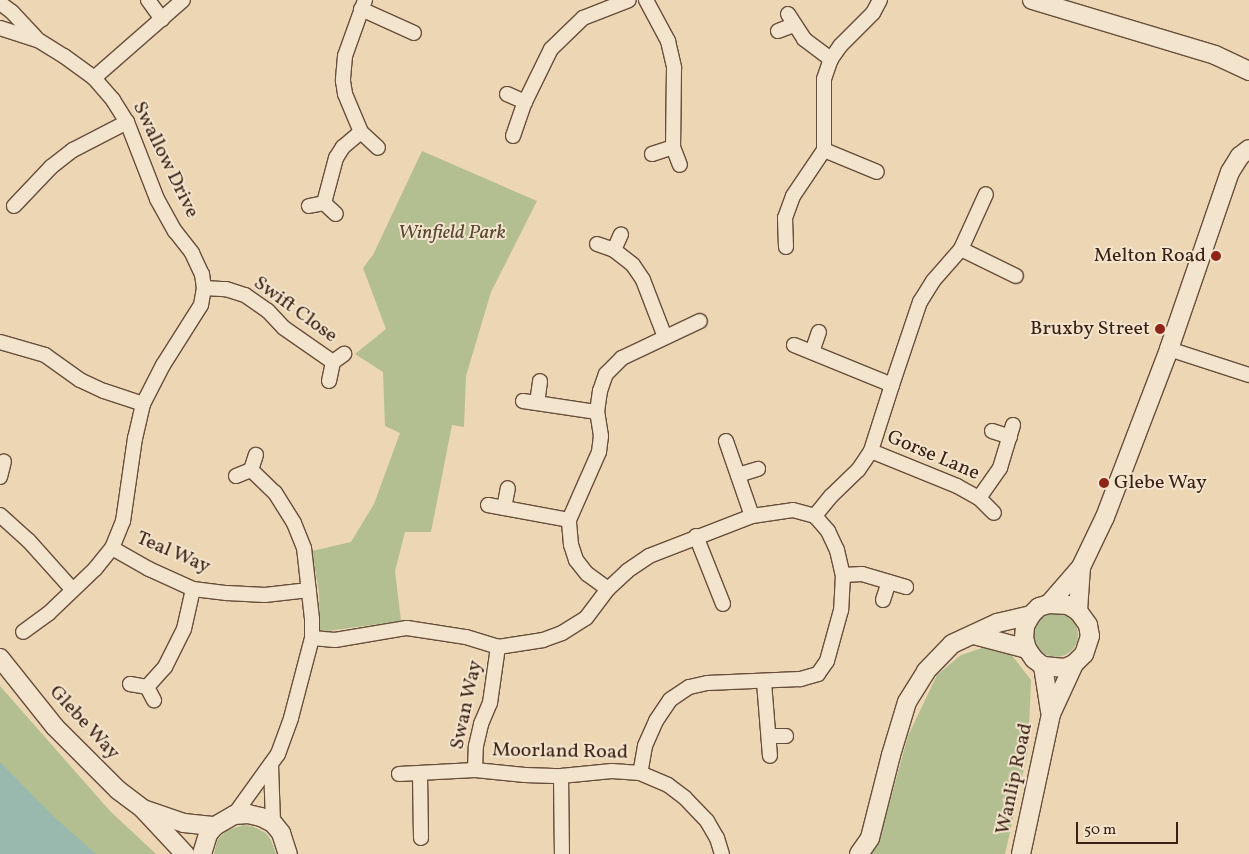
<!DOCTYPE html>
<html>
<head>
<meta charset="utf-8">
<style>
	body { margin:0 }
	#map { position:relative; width:1249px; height:854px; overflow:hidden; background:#ecd6b3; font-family:Vollkorn,serif }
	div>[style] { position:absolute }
	.green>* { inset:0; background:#b3bf90 }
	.round { border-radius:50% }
	.water>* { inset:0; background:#99b9af }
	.roads { filter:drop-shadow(1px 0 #674e3b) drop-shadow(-1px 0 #674e3b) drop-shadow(0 1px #674e3b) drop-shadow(0 -1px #674e3b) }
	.minor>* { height:14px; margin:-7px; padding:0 7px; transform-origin:7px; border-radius:7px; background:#f3e4ce }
	.tertiary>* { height:18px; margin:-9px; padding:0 9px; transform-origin:9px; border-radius:9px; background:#f3e4ce }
	.dots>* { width:14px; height:14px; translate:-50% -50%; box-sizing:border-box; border:2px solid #f3e4ce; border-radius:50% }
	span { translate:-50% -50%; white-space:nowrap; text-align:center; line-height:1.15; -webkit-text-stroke:4px #f3e4ce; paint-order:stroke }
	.street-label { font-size:20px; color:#3b2013 }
	.park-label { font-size:20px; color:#594832; font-style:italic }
	.poi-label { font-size:20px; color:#3b2013 }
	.right { translate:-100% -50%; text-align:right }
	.left { translate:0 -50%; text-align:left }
	.scale { position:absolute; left:1076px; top:822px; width:102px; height:22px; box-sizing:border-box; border:2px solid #3b2013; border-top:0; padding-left:6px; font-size:15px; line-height:18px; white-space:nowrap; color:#3b2013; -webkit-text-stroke:4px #f3e4ce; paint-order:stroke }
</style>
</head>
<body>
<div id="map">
	<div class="green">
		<i style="clip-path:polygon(422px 151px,537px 201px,491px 292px,466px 376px,464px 427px,452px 425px,431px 532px,405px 532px,395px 571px,401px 621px,320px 632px,319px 593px,312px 551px,351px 542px,374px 504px,400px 433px,385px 426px,383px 372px,355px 354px,386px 329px,363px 268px,373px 255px)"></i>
		<i class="round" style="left:1034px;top:613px;width:44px;height:44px"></i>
		<i style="clip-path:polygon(988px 646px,1010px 653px,1031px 680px,1028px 751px,1005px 854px,869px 854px,879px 841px,908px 736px,937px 675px,961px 655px)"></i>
		<i style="clip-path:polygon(0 686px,110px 811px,156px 854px,0 854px)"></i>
		<i style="clip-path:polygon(244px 825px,252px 826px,266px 833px,271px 840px,276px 854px,214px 854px,217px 841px,222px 835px,228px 830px)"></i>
	</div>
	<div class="water">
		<i style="clip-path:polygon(0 762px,52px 815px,96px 854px,0 854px)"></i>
	</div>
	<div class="roads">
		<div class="minor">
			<i style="left:148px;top:0;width:24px;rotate:54deg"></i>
			<i style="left:365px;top:0;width:59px;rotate:109.7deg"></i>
			<i style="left:345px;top:56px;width:25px;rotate:95deg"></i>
			<i style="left:343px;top:81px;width:13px;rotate:81deg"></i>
			<i style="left:345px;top:94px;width:41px;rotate:67.2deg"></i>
			<i style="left:361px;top:132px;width:23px;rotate:43deg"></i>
			<i style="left:646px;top:0;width:47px;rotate:61.8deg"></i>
			<i style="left:668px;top:41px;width:28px;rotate:77deg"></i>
			<i style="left:674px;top:68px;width:79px;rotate:90.7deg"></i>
			<i style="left:673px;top:147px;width:19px;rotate:69deg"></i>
			<i style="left:0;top:3px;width:15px;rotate:37deg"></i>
			<i style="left:12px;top:12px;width:35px;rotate:47deg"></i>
			<i style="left:361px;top:9px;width:58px;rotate:24.4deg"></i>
			<i style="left:788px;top:14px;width:30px;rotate:57deg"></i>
			<i style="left:804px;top:39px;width:34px;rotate:37deg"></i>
			<i style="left:0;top:28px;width:40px;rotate:18deg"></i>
			<i style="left:38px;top:40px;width:31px;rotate:32deg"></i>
			<i style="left:64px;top:56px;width:37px;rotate:36deg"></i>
			<i style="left:94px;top:78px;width:29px;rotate:49deg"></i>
			<i style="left:113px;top:100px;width:26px;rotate:58deg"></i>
			<i style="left:127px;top:122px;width:83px;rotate:68.7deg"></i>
			<i style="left:157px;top:199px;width:37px;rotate:61deg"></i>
			<i style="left:175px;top:231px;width:28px;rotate:52deg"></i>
			<i style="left:192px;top:253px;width:23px;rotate:65deg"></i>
			<i style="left:202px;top:274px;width:14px;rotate:82deg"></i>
			<i style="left:204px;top:288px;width:17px;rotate:100deg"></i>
			<i style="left:201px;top:305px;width:71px;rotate:122.3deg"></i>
			<i style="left:163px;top:365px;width:44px;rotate:117.1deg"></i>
			<i style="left:143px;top:404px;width:35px;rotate:103deg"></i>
			<i style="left:135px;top:438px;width:84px;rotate:98.2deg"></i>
			<i style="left:123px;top:521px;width:29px;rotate:112deg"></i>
			<i style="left:112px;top:548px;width:27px;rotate:129deg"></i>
			<i style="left:95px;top:569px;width:64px;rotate:136.3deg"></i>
			<i style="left:49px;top:613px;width:32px;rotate:144deg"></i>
			<i style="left:778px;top:31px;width:17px;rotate:-21deg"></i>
			<i style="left:94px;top:78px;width:118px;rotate:-41.2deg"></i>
			<i style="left:507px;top:94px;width:20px;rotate:24deg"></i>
			<i style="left:513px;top:136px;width:36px;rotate:-71deg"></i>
			<i style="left:525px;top:102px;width:59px;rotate:-63.9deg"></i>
			<i style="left:551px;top:49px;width:45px;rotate:-44.1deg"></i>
			<i style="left:583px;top:18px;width:49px;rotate:-21.4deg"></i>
			<i style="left:824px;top:150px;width:57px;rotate:22.5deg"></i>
			<i style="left:652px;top:154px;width:22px;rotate:-18deg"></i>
			<i style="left:324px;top:203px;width:47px;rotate:-75.1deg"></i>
			<i style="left:336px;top:158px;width:13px;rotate:-58deg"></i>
			<i style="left:343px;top:147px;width:23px;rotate:-40deg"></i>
			<i style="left:14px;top:206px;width:54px;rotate:-46.5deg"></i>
			<i style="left:51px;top:167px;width:28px;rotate:-38deg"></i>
			<i style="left:73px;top:150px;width:61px;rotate:-27.4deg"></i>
			<i style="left:309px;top:206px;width:15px;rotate:-11deg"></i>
			<i style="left:324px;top:203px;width:16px;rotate:43deg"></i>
			<i style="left:597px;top:244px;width:18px;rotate:19deg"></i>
			<i style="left:614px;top:250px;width:24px;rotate:38deg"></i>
			<i style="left:633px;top:265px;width:18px;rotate:56deg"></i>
			<i style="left:643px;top:280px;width:61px;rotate:68.9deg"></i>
			<i style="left:786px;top:247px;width:29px;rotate:-92deg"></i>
			<i style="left:785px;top:218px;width:23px;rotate:-70deg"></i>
			<i style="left:793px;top:196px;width:55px;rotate:-56deg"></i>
			<i style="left:824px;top:150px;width:71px;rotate:-90deg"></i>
			<i style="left:824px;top:79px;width:21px;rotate:-71deg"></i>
			<i style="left:831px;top:59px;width:16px;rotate:-55deg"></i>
			<i style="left:840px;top:46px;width:47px;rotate:-45deg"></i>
			<i style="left:873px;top:13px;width:15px;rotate:-62deg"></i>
			<i style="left:961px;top:249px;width:61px;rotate:26.1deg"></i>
			<i style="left:614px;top:250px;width:17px;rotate:-66deg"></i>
			<i style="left:204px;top:288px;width:22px;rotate:3deg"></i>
			<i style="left:226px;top:289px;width:20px;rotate:18deg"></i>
			<i style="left:245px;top:295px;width:28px;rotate:35deg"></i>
			<i style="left:268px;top:311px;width:23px;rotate:47deg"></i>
			<i style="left:284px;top:328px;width:60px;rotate:34.8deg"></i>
			<i style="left:0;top:342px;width:47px;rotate:16.1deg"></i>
			<i style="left:45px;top:355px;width:43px;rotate:35.5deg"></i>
			<i style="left:80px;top:380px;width:26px;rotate:25deg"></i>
			<i style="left:104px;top:391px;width:41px;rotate:18.4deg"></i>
			<i style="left:794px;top:345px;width:106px;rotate:22.2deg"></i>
			<i style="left:892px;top:385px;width:69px;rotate:107.7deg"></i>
			<i style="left:871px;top:451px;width:23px;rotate:124deg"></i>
			<i style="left:858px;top:470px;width:37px;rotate:136deg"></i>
			<i style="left:831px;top:496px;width:26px;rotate:129deg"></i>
			<i style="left:1169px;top:349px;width:84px;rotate:18deg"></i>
			<i style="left:812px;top:352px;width:21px;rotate:-71deg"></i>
			<i style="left:329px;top:381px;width:19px;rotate:-78deg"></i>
			<i style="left:333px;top:362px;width:14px;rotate:-36deg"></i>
			<i style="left:892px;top:385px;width:88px;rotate:-71.4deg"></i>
			<i style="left:920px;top:302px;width:25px;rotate:-58deg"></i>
			<i style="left:933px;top:281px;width:43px;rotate:-48.8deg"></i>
			<i style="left:961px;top:249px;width:60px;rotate:-65.6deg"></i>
			<i style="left:523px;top:401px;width:75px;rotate:8.5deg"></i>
			<i style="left:537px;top:403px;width:22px;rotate:-82deg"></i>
			<i style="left:992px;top:431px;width:19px;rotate:18deg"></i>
			<i style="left:726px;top:441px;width:79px;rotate:70.9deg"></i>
			<i style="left:871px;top:451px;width:93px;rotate:22.1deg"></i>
			<i style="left:957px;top:486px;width:25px;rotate:29deg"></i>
			<i style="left:979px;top:498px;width:21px;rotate:45deg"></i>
			<i style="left:738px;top:475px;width:21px;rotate:-17deg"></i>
			<i style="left:236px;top:476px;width:16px;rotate:-22deg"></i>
			<i style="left:251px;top:470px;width:16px;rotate:-72deg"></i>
			<i style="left:0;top:477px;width:16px;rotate:-76deg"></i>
			<i style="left:979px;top:498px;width:37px;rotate:-55deg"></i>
			<i style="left:1000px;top:468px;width:45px;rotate:-73.2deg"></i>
			<i style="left:488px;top:505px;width:82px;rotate:10.5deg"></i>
			<i style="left:504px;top:508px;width:20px;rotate:-79deg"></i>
			<i style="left:0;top:515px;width:38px;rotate:42deg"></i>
			<i style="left:28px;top:540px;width:66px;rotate:48.1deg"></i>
			<i style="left:696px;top:536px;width:73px;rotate:68.3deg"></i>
			<i style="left:112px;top:548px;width:43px;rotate:29.6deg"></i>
			<i style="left:149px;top:569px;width:48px;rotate:24.4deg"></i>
			<i style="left:193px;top:589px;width:34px;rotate:7deg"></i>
			<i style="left:227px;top:593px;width:38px;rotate:3deg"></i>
			<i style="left:265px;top:595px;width:44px;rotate:-6.5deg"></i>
			<i style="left:843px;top:575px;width:19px;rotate:-3deg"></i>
			<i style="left:862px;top:574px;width:46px;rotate:16.5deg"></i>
			<i style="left:608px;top:589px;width:26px;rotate:-144deg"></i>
			<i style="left:587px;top:574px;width:18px;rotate:-128deg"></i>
			<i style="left:576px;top:560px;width:16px;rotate:-108deg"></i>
			<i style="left:571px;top:545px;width:25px;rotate:-95deg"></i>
			<i style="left:569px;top:520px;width:74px;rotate:-66.2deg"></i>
			<i style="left:599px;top:452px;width:16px;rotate:-83deg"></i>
			<i style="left:601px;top:436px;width:24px;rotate:-99deg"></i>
			<i style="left:597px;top:412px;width:21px;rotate:-82deg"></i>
			<i style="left:600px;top:391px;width:18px;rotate:-71deg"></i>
			<i style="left:606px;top:374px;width:23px;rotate:-45deg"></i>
			<i style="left:622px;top:358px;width:86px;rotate:-25.4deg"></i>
			<i style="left:883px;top:600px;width:19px;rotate:-72deg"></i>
			<i style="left:312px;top:638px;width:23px;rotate:5deg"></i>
			<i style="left:335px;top:640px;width:73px;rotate:-9.5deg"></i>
			<i style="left:407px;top:628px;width:60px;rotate:8.7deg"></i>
			<i style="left:466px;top:637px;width:34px;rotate:17deg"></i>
			<i style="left:498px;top:647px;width:46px;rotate:-8.8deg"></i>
			<i style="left:543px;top:640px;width:20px;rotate:-20deg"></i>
			<i style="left:562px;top:633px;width:28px;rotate:-32deg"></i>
			<i style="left:586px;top:618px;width:36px;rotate:-53deg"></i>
			<i style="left:608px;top:589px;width:26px;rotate:-43deg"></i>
			<i style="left:627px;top:571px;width:27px;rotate:-34deg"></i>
			<i style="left:649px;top:556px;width:110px;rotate:-21.2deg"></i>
			<i style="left:752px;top:516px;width:41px;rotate:-8.3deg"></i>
			<i style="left:793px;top:510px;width:23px;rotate:15deg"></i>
			<i style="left:815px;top:516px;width:20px;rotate:49deg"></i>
			<i style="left:828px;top:531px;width:21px;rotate:65deg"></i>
			<i style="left:837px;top:550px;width:26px;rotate:77deg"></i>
			<i style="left:843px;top:575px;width:35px;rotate:93deg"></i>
			<i style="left:841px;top:610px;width:53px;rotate:105.4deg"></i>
			<i style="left:827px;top:661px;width:16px;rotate:125deg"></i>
			<i style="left:818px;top:674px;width:19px;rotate:164deg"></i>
			<i style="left:800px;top:679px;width:93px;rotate:177.5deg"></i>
			<i style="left:707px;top:683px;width:18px;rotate:167deg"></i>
			<i style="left:689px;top:687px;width:23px;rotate:146deg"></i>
			<i style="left:670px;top:700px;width:25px;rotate:124deg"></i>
			<i style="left:656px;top:721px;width:27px;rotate:114deg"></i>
			<i style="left:645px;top:746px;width:27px;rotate:100deg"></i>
			<i style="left:764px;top:682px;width:74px;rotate:85.4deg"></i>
			<i style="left:130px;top:684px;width:17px;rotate:10deg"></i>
			<i style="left:147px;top:687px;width:15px;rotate:62deg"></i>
			<i style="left:147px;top:687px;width:27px;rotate:-48deg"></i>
			<i style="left:165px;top:667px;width:42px;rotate:-63.4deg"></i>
			<i style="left:184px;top:629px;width:41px;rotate:-77.3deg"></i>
			<i style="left:769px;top:736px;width:17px"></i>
			<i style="left:271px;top:765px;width:58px;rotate:88deg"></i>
			<i style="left:475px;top:770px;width:24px;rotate:-88deg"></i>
			<i style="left:476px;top:746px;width:23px;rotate:-77deg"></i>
			<i style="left:481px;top:724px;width:23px;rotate:-67deg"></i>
			<i style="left:490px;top:703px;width:57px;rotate:-81.9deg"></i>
			<i style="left:399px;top:774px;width:76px;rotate:-3deg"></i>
			<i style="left:475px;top:770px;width:50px;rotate:5.7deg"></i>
			<i style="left:525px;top:775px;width:36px;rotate:2deg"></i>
			<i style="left:561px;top:776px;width:51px;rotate:-5.6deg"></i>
			<i style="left:612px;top:771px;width:28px;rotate:4deg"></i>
			<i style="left:640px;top:773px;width:30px;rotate:23deg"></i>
			<i style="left:668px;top:785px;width:21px;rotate:37deg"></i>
			<i style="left:685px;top:798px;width:32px;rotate:46deg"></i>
			<i style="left:707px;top:821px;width:20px;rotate:60deg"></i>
			<i style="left:717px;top:838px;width:17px;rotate:73deg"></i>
			<i style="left:420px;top:774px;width:64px;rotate:89.1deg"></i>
			<i style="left:561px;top:776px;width:78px;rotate:89.3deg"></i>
			<i style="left:234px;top:815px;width:75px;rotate:-54.2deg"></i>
			<i style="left:278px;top:754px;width:38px;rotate:-70deg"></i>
			<i style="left:291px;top:718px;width:83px;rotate:-75.3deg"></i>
			<i style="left:312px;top:638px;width:19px;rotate:-90deg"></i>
			<i style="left:312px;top:619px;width:71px;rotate:-96.4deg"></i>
			<i style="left:304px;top:548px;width:27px;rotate:-112deg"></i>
			<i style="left:294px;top:523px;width:36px;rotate:-122deg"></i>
			<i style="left:275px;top:493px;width:33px;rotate:-136deg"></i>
		</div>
		<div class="tertiary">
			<i style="left:1032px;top:0;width:191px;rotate:16.7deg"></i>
			<i style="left:1215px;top:55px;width:38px;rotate:25deg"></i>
			<i style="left:1049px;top:604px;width:19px;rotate:3deg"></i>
			<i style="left:1068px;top:605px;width:12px;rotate:31deg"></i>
			<i style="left:1078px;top:611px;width:17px;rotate:54deg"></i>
			<i style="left:1088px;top:625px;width:11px;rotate:80deg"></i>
			<i style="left:1090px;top:636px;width:19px;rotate:108deg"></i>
			<i style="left:1084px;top:654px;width:14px;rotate:135deg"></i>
			<i style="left:1074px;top:664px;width:10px;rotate:156deg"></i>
			<i style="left:1065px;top:668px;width:22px;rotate:-175deg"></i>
			<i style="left:1043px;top:666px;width:11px;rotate:-142deg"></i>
			<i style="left:1034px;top:659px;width:12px;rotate:-125deg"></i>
			<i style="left:1027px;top:649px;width:11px;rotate:-105deg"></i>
			<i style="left:1024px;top:638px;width:12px;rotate:-85deg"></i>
			<i style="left:1025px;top:626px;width:13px;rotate:-61deg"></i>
			<i style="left:1031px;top:615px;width:11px;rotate:-45deg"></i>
			<i style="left:1039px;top:607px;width:10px;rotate:-17deg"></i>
			<i style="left:1049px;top:604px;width:49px;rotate:-49.1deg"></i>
			<i style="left:1081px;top:567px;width:55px;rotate:-64.4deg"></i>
			<i style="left:1105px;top:517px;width:180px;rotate:-69.1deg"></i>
			<i style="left:1169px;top:349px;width:187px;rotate:-71deg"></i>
			<i style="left:1230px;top:172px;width:19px;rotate:-58deg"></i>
			<i style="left:1240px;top:156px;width:11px;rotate:-38deg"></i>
			<i style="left:1078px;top:611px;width:44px;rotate:-86.1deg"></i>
			<i style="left:974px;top:635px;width:55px;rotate:14.8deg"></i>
			<i style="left:0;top:658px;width:88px;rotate:51.4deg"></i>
			<i style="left:55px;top:727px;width:89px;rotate:45deg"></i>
			<i style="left:118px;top:790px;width:31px;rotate:37deg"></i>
			<i style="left:143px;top:809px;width:62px;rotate:47deg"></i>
			<i style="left:1043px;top:666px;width:46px;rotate:81.2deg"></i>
			<i style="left:146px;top:810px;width:40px;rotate:18.9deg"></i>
			<i style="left:184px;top:823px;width:31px;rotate:6deg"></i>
			<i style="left:202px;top:854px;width:21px;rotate:-73deg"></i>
			<i style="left:208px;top:834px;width:11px;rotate:-49deg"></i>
			<i style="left:215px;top:826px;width:22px;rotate:-30deg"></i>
			<i style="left:234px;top:815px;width:14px;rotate:-4deg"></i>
			<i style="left:248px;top:814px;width:13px;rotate:13deg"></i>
			<i style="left:261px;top:817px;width:13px;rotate:27deg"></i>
			<i style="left:273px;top:823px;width:13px;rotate:51deg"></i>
			<i style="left:281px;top:833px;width:22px;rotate:72deg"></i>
			<i style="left:859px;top:854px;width:19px;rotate:-55deg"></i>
			<i style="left:870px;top:838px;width:86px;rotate:-75.8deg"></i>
			<i style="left:891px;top:755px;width:55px;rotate:-73.2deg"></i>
			<i style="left:907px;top:702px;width:36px;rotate:-58deg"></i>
			<i style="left:926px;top:671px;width:37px;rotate:-46deg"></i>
			<i style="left:952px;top:644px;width:50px;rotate:-25deg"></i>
			<i style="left:997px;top:623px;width:35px;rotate:-13deg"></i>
			<i style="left:1021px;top:854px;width:143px;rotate:-77.9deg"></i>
			<i style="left:1051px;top:714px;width:55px;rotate:-65.3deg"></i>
		</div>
	</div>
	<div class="dots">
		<i style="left:1216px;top:256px;background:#8f2418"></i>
		<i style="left:1160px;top:329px;background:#8f2418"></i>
		<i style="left:1104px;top:483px;background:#8f2418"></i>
	</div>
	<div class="street-label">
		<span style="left:165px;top:160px;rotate:64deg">Swallow Drive</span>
		<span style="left:295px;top:310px;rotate:36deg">Swift Close</span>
		<span style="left:933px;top:456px;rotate:23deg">Gorse Lane</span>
		<span style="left:173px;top:553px;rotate:23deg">Teal Way</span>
		<span style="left:467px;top:705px;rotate:-78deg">Swan Way</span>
		<span style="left:84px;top:723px;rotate:47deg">Glebe Way</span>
		<span style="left:560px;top:752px;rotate:1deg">Moorland Road</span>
		<span style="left:1015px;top:779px;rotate:-78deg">Wanlip Road</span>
	</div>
	<div class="park-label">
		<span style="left:452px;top:233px">Winfield Park</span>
	</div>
	<div class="poi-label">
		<span class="right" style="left:1206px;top:256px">Melton Road</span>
		<span class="right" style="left:1150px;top:329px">Bruxby Street</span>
		<span class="left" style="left:1114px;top:483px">Glebe Way</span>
	</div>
	<div class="scale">50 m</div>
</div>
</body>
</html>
